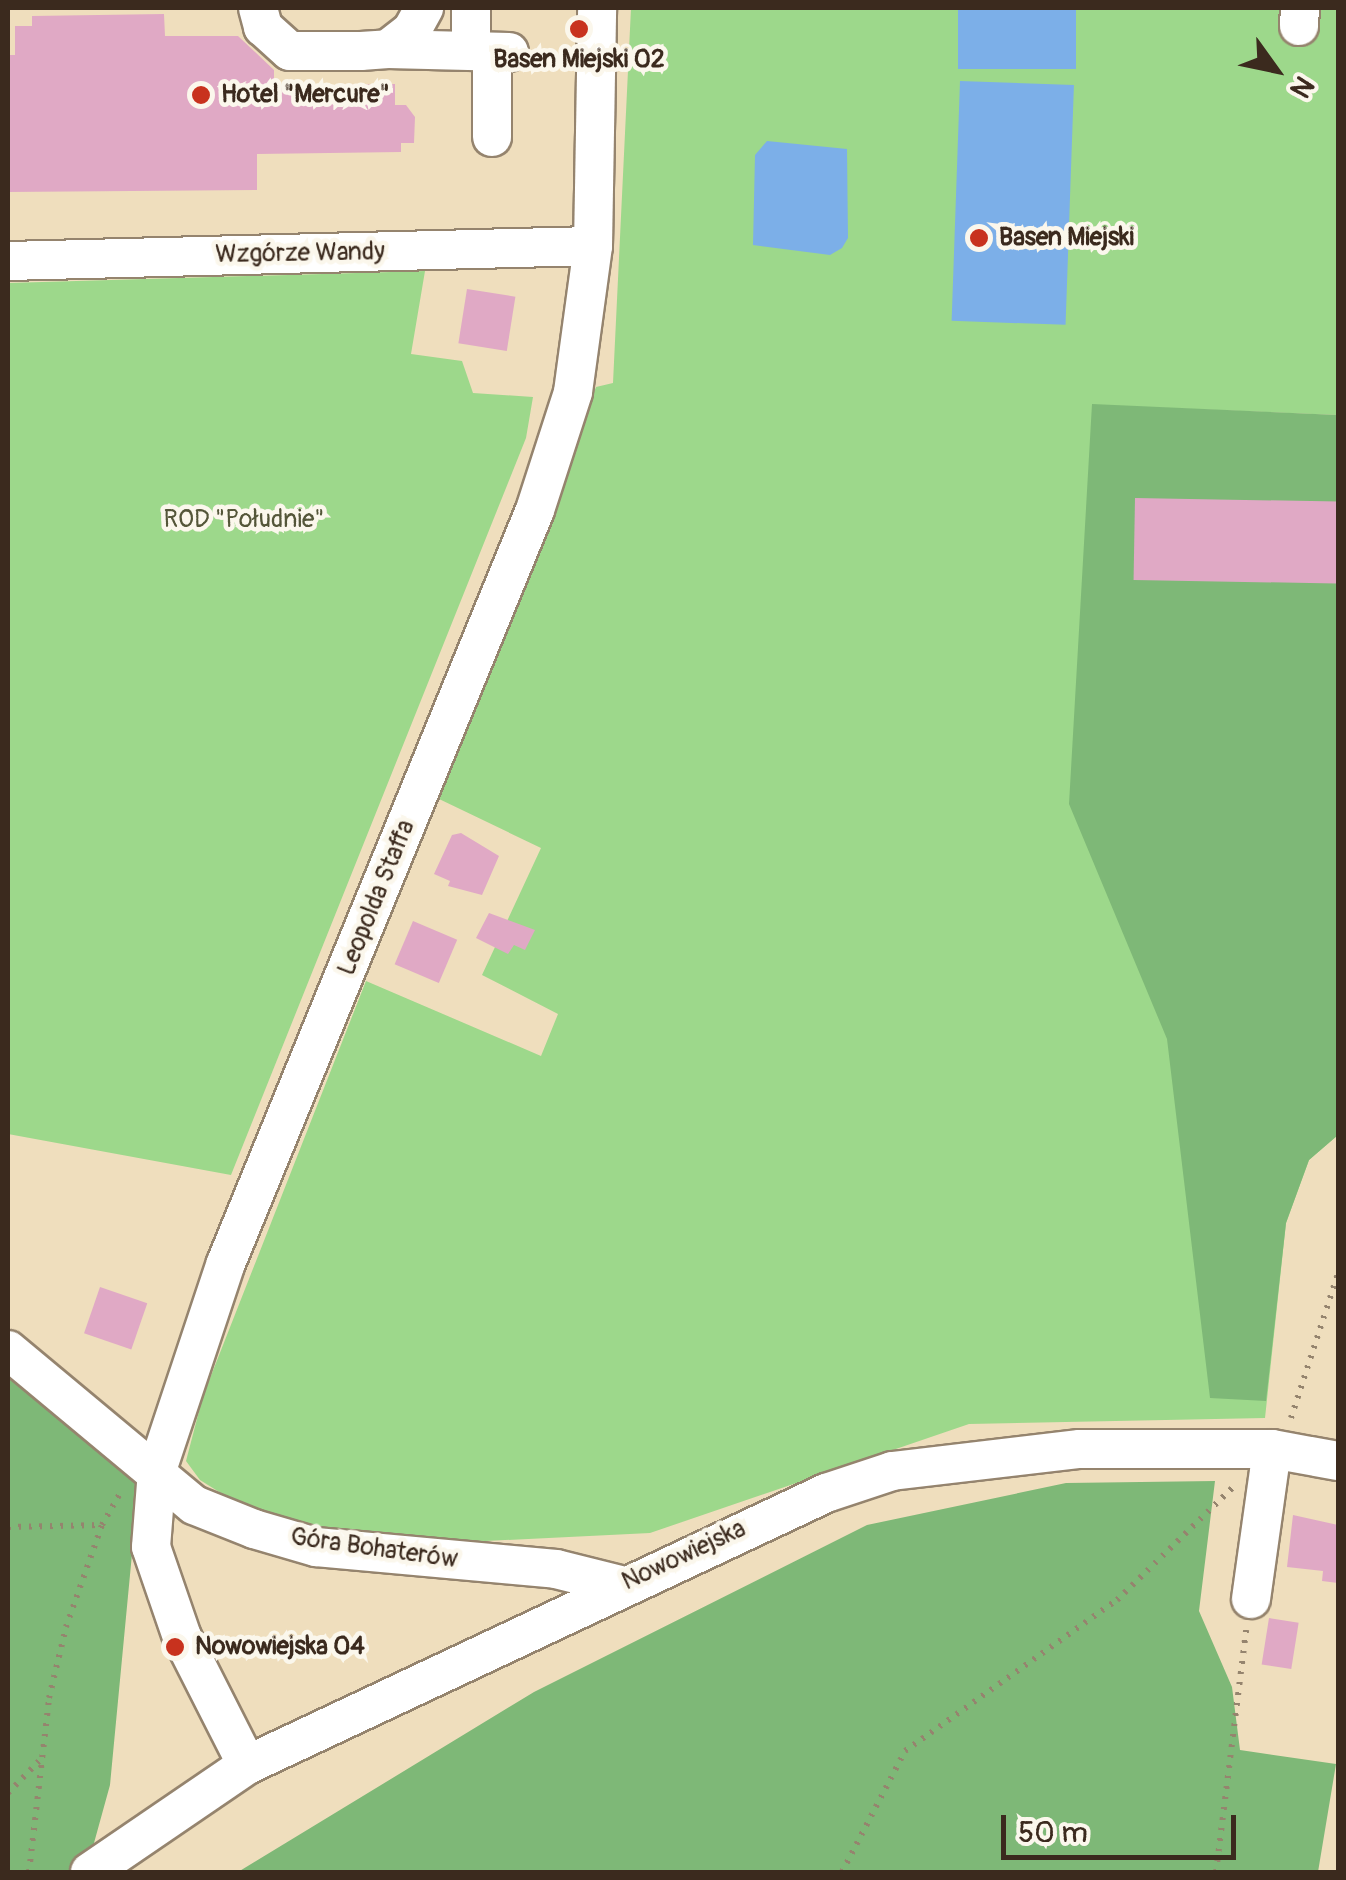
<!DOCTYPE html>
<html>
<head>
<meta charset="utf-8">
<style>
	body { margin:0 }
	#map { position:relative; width:1346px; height:1880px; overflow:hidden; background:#efdebd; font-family:Pangolin,sans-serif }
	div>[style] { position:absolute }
	.green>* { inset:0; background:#9dd88b }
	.forest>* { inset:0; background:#7eb877 }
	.water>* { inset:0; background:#7cafe8; transform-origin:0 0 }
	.building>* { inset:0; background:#e0a9c5; transform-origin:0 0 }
	.path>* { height:6px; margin-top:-3px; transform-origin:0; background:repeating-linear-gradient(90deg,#95846e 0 2.5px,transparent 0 10.5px) }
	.roads { filter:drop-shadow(2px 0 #95846e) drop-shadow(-2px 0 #95846e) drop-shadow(0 2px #95846e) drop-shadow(0 -2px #95846e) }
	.minor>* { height:38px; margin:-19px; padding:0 19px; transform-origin:19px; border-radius:19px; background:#fff }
	.dots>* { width:28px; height:28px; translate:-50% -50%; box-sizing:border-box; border:5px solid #fbf7ec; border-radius:50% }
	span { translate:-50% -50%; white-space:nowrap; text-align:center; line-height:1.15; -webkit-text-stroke:9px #fbf7ec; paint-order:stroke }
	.poi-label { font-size:25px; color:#3b2a1e; font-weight:700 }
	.left { translate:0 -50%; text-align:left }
	.street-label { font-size:25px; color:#3b2a1e }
	.park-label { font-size:25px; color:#545639 }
	.frame { position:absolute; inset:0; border:10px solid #3b2a1e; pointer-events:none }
	.north { position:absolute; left:1226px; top:20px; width:100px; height:100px; -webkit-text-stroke:8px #fbf7ec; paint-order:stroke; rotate:123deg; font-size:28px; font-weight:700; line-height:40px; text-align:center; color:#3b2a1e }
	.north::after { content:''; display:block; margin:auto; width:35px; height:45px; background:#3b2a1e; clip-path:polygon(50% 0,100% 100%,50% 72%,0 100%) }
	.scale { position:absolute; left:1001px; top:1815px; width:235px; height:45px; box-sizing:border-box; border:5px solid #3b2a1e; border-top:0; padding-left:12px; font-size:30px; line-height:35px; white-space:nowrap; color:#3b2a1e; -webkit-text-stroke:8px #fbf7ec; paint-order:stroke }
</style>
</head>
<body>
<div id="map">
	<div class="green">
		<i style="clip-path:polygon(631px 8px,1338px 8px,1338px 415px,1092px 405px,1338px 1135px,1309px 1160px,1286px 1223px,1265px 1418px,969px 1424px,650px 1533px,485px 1541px,357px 1537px,303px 1527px,224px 1495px,200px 1480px,186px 1461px,203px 1396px,366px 981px,541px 1056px,558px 1014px,482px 975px,541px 848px,437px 798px,596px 387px,613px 383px)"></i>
		<i style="clip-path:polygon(425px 271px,411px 354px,462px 361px,473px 393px,533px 397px,526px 438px,231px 1175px,8px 1134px,8px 283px)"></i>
	</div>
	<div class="forest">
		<i style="clip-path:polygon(1092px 404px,1338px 415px,1338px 1135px,1309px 1160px,1286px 1223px,1266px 1401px,1210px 1398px,1167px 1039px,1069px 804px)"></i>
		<i style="clip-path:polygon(8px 1348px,157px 1470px,136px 1512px,110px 1785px,86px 1872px,8px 1872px)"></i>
		<i style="clip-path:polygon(1215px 1481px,1199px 1611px,1232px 1687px,1240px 1750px,1336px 1764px,1318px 1872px,238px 1872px,534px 1692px,867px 1525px,1066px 1483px)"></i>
	</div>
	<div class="water">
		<i style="left:958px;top:8px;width:118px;height:61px"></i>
		<i style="left:960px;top:81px;width:114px;height:240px;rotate:2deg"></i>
		<i style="clip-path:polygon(767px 141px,847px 149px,848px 238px,842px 248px,830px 255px,753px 245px,755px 155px)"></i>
	</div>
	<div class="building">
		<i style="clip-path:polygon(164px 14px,165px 36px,238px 36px,274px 70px,274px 86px,395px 84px,395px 105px,406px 105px,415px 117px,414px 143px,401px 143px,401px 152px,257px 154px,257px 190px,8px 192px,8px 55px,15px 55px,15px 26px,32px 26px,32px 16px)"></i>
		<i style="left:467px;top:289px;width:49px;height:55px;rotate:9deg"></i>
		<i style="left:1135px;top:498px;width:203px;height:82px;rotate:1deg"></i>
		<i style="clip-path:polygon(461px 833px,499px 856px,482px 895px,448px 886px,450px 881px,434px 874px,452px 835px)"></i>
		<i style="clip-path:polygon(489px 913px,535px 930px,525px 950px,514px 945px,508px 954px,476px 938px)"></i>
		<i style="left:413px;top:921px;width:48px;height:47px;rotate:23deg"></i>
		<i style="left:100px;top:1287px;width:50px;height:49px;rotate:19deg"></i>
		<i style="clip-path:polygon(1293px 1515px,1338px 1525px,1338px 1583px,1322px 1581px,1323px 1571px,1287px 1567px)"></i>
		<i style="left:1269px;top:1618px;width:30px;height:47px;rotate:9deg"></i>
	</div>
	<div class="path">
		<i style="left:1291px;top:1418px;width:152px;rotate:-72deg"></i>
		<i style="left:8px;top:1527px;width:94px;rotate:-1.2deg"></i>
		<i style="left:8px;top:1793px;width:45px;rotate:-45.9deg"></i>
		<i style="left:29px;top:1872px;width:175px;rotate:-83.4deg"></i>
		<i style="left:49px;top:1698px;width:73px;rotate:-76.5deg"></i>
		<i style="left:66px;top:1627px;width:108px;rotate:-70.6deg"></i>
		<i style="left:102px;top:1525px;width:40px;rotate:-60.3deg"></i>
		<i style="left:842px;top:1872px;width:136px;rotate:-62.5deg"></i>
		<i style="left:905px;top:1751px;width:260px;rotate:-35.5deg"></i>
		<i style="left:1117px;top:1600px;width:161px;rotate:-44.2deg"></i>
		<i style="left:1216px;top:1872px;width:244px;rotate:-82.9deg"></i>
	</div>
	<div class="roads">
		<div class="minor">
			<i style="left:258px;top:8px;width:20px;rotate:75deg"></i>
			<i style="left:263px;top:27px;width:36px;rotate:42deg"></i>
			<i style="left:290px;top:51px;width:71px"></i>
			<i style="left:361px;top:51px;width:27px;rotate:-4deg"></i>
			<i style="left:388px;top:49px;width:31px;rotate:-38deg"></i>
			<i style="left:412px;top:30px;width:25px;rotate:-61deg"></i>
			<i style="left:471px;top:8px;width:43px;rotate:90deg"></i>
			<i style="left:1299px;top:26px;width:18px;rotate:-87deg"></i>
			<i style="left:388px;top:49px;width:121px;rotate:1.4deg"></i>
			<i style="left:492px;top:52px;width:85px;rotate:90deg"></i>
			<i style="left:8px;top:261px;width:585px;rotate:-1.47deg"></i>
			<i style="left:8px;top:1350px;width:242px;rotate:39.8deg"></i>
			<i style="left:194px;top:1505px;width:65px;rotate:21.8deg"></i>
			<i style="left:254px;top:1529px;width:65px;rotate:16.2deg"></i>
			<i style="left:316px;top:1547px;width:241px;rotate:5.2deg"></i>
			<i style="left:556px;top:1569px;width:66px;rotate:14deg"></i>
			<i style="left:1251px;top:1599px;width:151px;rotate:-82deg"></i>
			<i style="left:247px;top:1765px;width:144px;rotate:-116.9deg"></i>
			<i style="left:182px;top:1637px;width:95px;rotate:-109deg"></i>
			<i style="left:151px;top:1547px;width:77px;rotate:-85.5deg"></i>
			<i style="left:157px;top:1470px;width:218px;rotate:-71.6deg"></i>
			<i style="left:226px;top:1263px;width:814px;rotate:-67.69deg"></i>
			<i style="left:535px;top:510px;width:124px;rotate:-72.1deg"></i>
			<i style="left:573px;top:392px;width:147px;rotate:-82.2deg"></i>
			<i style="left:593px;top:246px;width:238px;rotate:-89deg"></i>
			<i style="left:90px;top:1872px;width:190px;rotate:-34.3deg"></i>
			<i style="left:247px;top:1765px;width:640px;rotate:-25.16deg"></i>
			<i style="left:826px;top:1493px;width:70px;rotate:-18.4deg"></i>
			<i style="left:892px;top:1471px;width:189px;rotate:-6.7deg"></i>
			<i style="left:1080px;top:1449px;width:192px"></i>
			<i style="left:1272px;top:1449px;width:67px;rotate:10.3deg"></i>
		</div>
	</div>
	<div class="dots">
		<i style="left:579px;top:29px;background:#c8321e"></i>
		<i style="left:201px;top:95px;background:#c8321e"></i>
		<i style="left:979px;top:238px;background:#c8321e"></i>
		<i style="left:175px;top:1647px;background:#c8321e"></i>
	</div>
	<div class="poi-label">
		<span style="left:579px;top:60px">Basen Miejski 02</span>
		<span class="left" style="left:221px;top:95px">Hotel "Mercure"</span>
		<span class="left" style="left:999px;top:238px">Basen Miejski</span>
		<span class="left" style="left:195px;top:1647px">Nowowiejska 04</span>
	</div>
	<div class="street-label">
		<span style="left:300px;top:254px;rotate:-1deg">Wzgórze Wandy</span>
		<span style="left:377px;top:898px;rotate:-68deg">Leopolda Staffa</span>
		<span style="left:374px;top:1549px;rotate:8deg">Góra Bohaterów</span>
		<span style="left:684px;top:1556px;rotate:-25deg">Nowowiejska</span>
	</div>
	<div class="park-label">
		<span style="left:244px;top:520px">ROD "Południe"</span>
	</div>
	<div class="frame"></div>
	<div class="north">N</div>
	<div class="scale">50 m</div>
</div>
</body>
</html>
